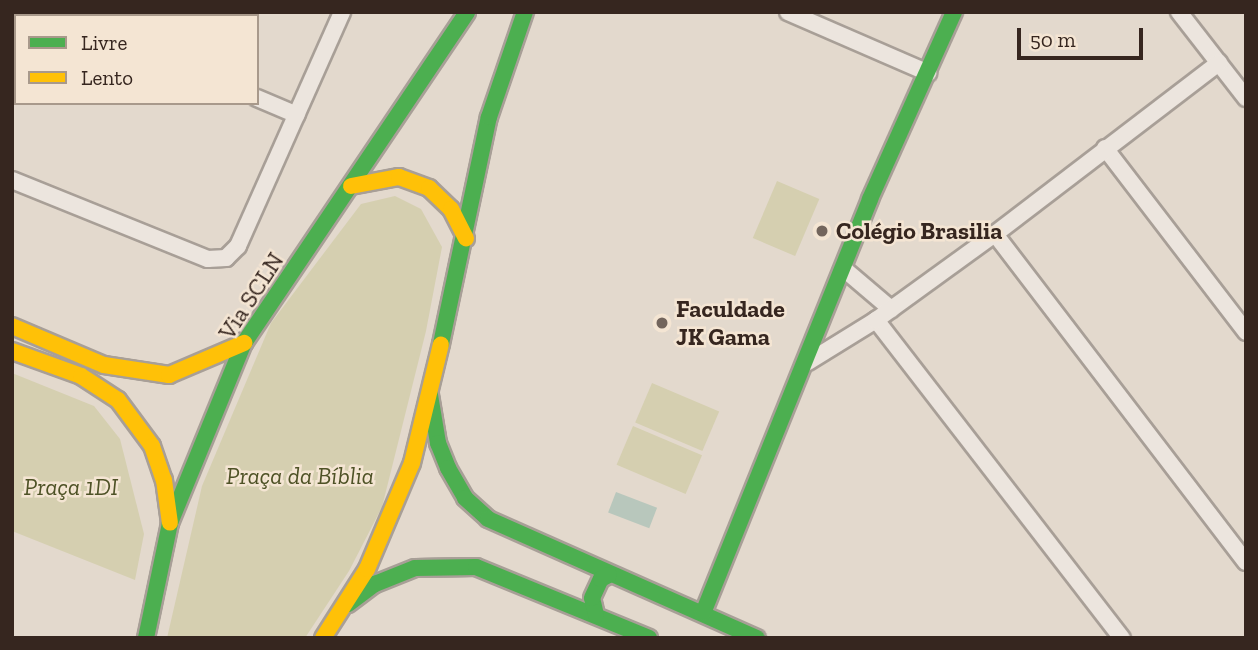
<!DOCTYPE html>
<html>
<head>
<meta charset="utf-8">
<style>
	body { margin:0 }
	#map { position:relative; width:1258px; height:650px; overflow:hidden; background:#e3d9cd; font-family:"Zilla Slab",serif }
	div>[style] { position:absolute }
	.green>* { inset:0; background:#d5cfb0; transform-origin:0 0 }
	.water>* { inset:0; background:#b8c7bc; transform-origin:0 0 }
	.roads { filter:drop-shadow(2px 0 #a89f97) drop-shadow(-2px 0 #a89f97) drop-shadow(0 2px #a89f97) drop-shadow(0 -2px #a89f97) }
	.street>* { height:16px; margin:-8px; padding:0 8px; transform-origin:8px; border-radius:8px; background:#ece5de }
	.fast>* { height:16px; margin:-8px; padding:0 8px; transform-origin:8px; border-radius:8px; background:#4caf50 }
	.slow>* { height:16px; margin:-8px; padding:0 8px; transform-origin:8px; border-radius:8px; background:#ffc107 }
	.dots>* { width:19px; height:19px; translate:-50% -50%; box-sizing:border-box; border:4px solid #f4e5d3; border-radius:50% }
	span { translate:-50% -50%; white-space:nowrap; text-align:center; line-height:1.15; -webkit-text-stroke:5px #f4e5d3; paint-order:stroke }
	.poi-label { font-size:24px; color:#36261f; font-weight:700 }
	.left { translate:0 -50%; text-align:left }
	.street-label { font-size:24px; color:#36261f }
	.park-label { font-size:24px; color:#4e5226; font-style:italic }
	.frame { position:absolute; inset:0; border:14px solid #36261f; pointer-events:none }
	.legend { position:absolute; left:14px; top:14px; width:245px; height:91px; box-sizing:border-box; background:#f4e5d3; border:2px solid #a8998b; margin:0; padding:9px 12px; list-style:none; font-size:21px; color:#36261f }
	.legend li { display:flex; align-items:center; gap:14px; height:35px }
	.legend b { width:35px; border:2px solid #a8998b }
	.scale { position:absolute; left:1017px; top:28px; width:126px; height:32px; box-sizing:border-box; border:4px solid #36261f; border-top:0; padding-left:9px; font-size:21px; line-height:24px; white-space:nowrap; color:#36261f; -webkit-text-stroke:5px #f4e5d3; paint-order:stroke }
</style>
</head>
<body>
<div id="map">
	<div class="green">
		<i style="left:777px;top:181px;width:46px;height:62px;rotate:23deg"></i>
		<i style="clip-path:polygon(395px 196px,421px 209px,442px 247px,426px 331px,382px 507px,349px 571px,305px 638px,167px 638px,202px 486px,271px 323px,361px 204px)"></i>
		<i style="clip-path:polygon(12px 373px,94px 406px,120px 439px,144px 534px,135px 580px,12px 531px)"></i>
		<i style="left:652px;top:383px;width:73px;height:43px;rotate:23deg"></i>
		<i style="left:633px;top:426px;width:75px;height:42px;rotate:23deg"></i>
	</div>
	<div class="water">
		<i style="left:616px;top:492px;width:44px;height:22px;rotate:21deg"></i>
	</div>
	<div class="roads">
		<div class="street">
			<i style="left:51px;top:12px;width:9px;rotate:27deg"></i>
			<i style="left:788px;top:12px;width:153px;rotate:23.5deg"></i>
			<i style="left:1179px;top:12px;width:109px;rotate:52.1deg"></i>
			<i style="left:257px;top:98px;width:43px;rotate:23deg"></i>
			<i style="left:1105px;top:148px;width:232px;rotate:52.5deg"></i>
			<i style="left:12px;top:180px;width:211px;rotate:22deg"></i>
			<i style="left:208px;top:259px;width:18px;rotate:-3deg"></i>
			<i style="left:226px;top:258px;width:17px;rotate:-45deg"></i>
			<i style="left:238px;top:246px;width:256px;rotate:-66deg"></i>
			<i style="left:995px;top:234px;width:413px;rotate:52.6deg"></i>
			<i style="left:844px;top:269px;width:62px;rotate:40.4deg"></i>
			<i style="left:876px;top:320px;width:402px;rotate:52.3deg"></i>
			<i style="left:808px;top:362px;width:80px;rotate:-31.7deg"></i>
			<i style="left:876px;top:320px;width:147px;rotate:-35.9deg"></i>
			<i style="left:995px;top:234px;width:282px;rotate:-37.4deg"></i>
		</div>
		<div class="fast">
			<i style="left:441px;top:344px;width:232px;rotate:-78.1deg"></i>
			<i style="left:489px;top:117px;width:111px;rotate:-71.1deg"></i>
			<i style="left:430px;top:395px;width:49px;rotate:80.5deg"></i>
			<i style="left:438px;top:443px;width:27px;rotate:68deg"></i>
			<i style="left:448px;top:468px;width:34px;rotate:60deg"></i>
			<i style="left:465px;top:498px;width:31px;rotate:42deg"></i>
			<i style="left:488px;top:519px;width:294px;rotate:23.9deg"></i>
			<i style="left:348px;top:604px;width:34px;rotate:-37deg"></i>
			<i style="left:375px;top:584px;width:43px;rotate:-21.8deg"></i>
			<i style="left:415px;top:568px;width:61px;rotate:-0.9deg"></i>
			<i style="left:476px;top:567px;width:187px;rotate:22.3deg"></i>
			<i style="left:703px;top:613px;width:446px;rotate:-68deg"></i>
			<i style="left:870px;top:199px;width:205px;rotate:-65.8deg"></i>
			<i style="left:596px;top:615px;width:17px;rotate:-103deg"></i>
			<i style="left:592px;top:598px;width:21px;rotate:-65deg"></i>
			<i style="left:601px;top:579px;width:9px;rotate:-27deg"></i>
			<i style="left:146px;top:638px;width:117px;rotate:-78.2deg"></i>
			<i style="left:170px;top:523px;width:195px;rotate:-67.7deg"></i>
			<i style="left:244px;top:343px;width:399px;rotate:-56deg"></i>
		</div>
		<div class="slow">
			<i style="left:351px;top:186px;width:49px;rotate:-10.6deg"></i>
			<i style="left:399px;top:177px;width:32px;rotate:20deg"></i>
			<i style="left:429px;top:188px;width:30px;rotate:44deg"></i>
			<i style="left:451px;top:209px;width:33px;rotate:63deg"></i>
			<i style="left:12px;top:326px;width:100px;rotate:23deg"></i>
			<i style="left:104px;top:365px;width:66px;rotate:8.7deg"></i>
			<i style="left:169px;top:375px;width:82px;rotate:-23.1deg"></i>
			<i style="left:12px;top:351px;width:73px;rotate:19.9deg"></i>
			<i style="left:81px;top:376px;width:44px;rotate:33deg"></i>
			<i style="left:118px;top:400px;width:57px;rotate:53.5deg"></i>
			<i style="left:152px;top:446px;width:36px;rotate:71deg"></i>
			<i style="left:164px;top:480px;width:43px;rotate:82.1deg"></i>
			<i style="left:323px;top:638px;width:82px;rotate:-57.5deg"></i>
			<i style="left:367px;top:569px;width:115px;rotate:-67deg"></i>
			<i style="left:412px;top:463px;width:122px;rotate:-76.3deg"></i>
		</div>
	</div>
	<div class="dots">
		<i style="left:822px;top:231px;background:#73655c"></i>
		<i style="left:662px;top:323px;background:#73655c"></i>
	</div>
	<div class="poi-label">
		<span class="left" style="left:836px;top:231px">Colégio Brasilia</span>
		<span class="left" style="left:676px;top:323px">Faculdade<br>JK Gama</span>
	</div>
	<div class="street-label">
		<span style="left:251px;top:296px;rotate:-57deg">Via SCLN</span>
	</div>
	<div class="park-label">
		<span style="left:300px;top:476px">Praça da Bíblia</span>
		<span style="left:71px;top:487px">Praça 1DI</span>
	</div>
	<div class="frame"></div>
	<ul class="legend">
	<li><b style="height:9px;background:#4caf50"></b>Livre</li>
	<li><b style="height:9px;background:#ffc107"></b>Lento</li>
	</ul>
	<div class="scale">50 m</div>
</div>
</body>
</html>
